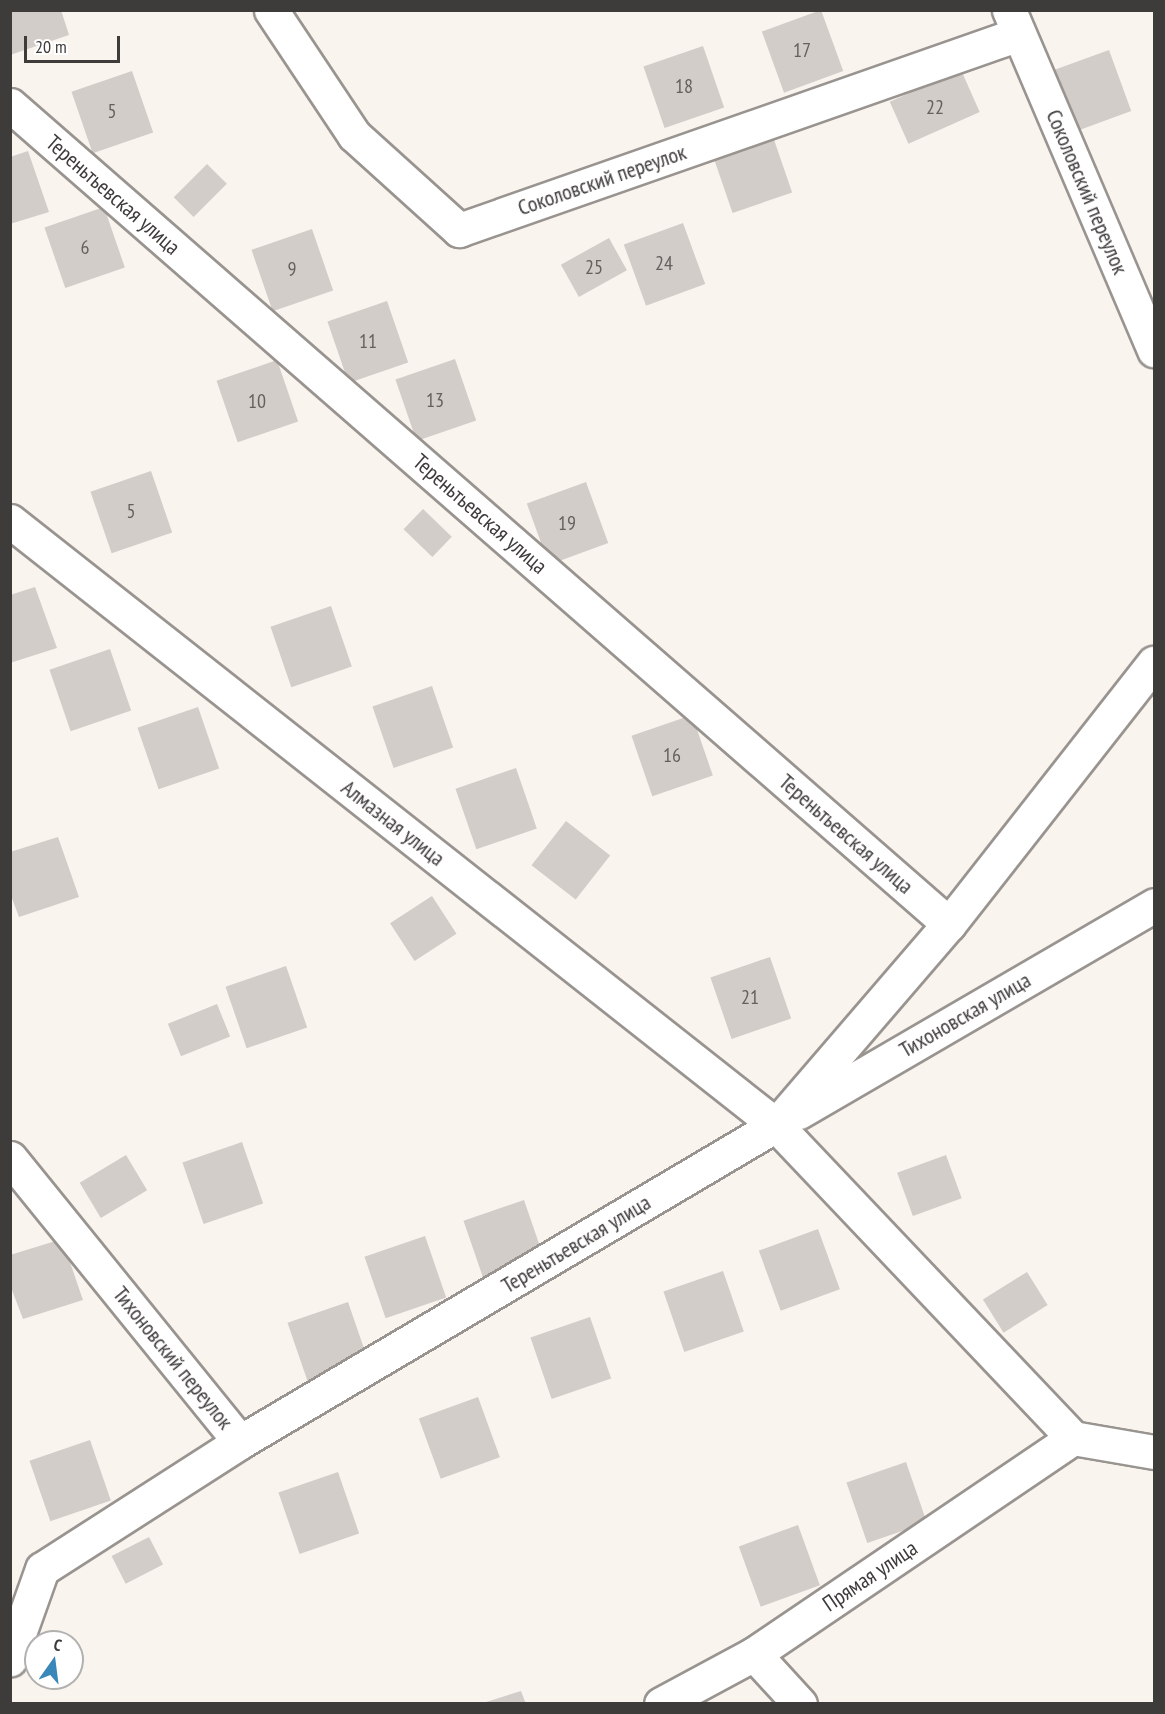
<!DOCTYPE html>
<html>
<head>
<meta charset="utf-8">
<style>
	body { margin:0 }
	#map { position:relative; width:1165px; height:1714px; overflow:hidden; background:#faf4ef; font-family:"PT Sans Narrow",sans-serif }
	div>[style] { position:absolute }
	.building>* { inset:0; background:#d2cdc8; transform-origin:0 0 }
	.roads { filter:drop-shadow(2px 0 #999490) drop-shadow(-2px 0 #999490) drop-shadow(0 2px #999490) drop-shadow(0 -2px #999490) }
	.minor>* { height:33px; margin:-16.5px; padding:0 16.5px; transform-origin:16.5px; border-radius:16.5px; background:#fff }
	span { translate:-50% -50%; white-space:nowrap; text-align:center; line-height:1.15; -webkit-text-stroke:4.5px #fff; paint-order:stroke }
	.number-label { font-size:20px; color:#63605e }
	.number-label span { -webkit-text-stroke-width:0 }
	.street-label { font-size:22px; color:#3e3c3a }
	.frame { position:absolute; inset:0; border:12px solid #3e3c3a; pointer-events:none }
	.north { position:absolute; left:24px; top:1630px; width:60px; height:60px; box-sizing:border-box; background:#fff; border:2px solid #b2b1b0; border-radius:50%; rotate:14deg; font-size:16px; font-weight:700; line-height:24px; text-align:center; color:#3e3c3a }
	.north::after { content:''; display:block; margin:auto; width:21px; height:27px; background:#3a87b9; clip-path:polygon(50% 0,100% 100%,50% 72%,0 100%) }
	.scale { position:absolute; left:24px; top:36px; width:96px; height:27px; box-sizing:border-box; border:3px solid #3e3c3a; border-top:0; padding-left:8px; font-size:18px; line-height:21px; white-space:nowrap; color:#3e3c3a; -webkit-text-stroke:4px #fff; paint-order:stroke }
</style>
</head>
<body>
<div id="map">
	<div class="building">
		<i style="clip-path:polygon(10px 10px,61px 10px,69px 35px,10px 55px)"></i>
		<i style="left:821px;top:10px;width:65px;height:63px;rotate:70deg"></i>
		<i style="left:703px;top:46px;width:65px;height:63px;rotate:71deg"></i>
		<i style="left:1109px;top:50px;width:65px;height:63px;rotate:70deg"></i>
		<i style="left:961px;top:70px;width:46px;height:78px;rotate:66deg"></i>
		<i style="left:132px;top:71px;width:65px;height:64px;rotate:71deg"></i>
		<i style="left:771px;top:131px;width:65px;height:63px;rotate:71deg"></i>
		<i style="clip-path:polygon(28px 151px,49px 212px,10px 224px,10px 157px)"></i>
		<i style="left:207px;top:164px;width:28px;height:47px;rotate:45deg"></i>
		<i style="left:104px;top:207px;width:64px;height:63px;rotate:71deg"></i>
		<i style="left:683px;top:223px;width:65px;height:63px;rotate:70deg"></i>
		<i style="left:312px;top:229px;width:65px;height:64px;rotate:71deg"></i>
		<i style="left:609px;top:238px;width:37px;height:55px;rotate:61deg"></i>
		<i style="left:387px;top:301px;width:65px;height:63px;rotate:71deg"></i>
		<i style="left:455px;top:359px;width:65px;height:63px;rotate:71deg"></i>
		<i style="left:277px;top:360px;width:65px;height:64px;rotate:71deg"></i>
		<i style="left:151px;top:471px;width:65px;height:64px;rotate:71deg"></i>
		<i style="left:586px;top:482px;width:65px;height:63px;rotate:70deg"></i>
		<i style="left:423px;top:509px;width:40px;height:28px;rotate:44deg"></i>
		<i style="clip-path:polygon(35px 587px,57px 648px,10px 663px,10px 595px)"></i>
		<i style="left:331px;top:606px;width:64px;height:64px;rotate:71deg"></i>
		<i style="left:110px;top:649px;width:65px;height:64px;rotate:71deg"></i>
		<i style="left:432px;top:686px;width:65px;height:63px;rotate:71deg"></i>
		<i style="left:198px;top:707px;width:65px;height:64px;rotate:71deg"></i>
		<i style="left:692px;top:715px;width:64px;height:64px;rotate:71deg"></i>
		<i style="left:516px;top:768px;width:64px;height:64px;rotate:71deg"></i>
		<i style="left:566px;top:821px;width:56px;height:56px;rotate:38deg"></i>
		<i style="clip-path:polygon(58px 837px,79px 897px,19px 917px,10px 893px,10px 852px)"></i>
		<i style="left:432px;top:896px;width:45px;height:50px;rotate:57deg"></i>
		<i style="left:770px;top:957px;width:65px;height:63px;rotate:71deg"></i>
		<i style="left:286px;top:966px;width:65px;height:64px;rotate:71deg"></i>
		<i style="left:217px;top:1004px;width:35px;height:53px;rotate:68deg"></i>
		<i style="left:242px;top:1142px;width:65px;height:63px;rotate:71deg"></i>
		<i style="left:126px;top:1155px;width:41px;height:54px;rotate:59deg"></i>
		<i style="left:946px;top:1155px;width:46px;height:52px;rotate:70deg"></i>
		<i style="left:524px;top:1200px;width:65px;height:64px;rotate:71deg"></i>
		<i style="left:818px;top:1229px;width:64px;height:63px;rotate:70deg"></i>
		<i style="left:425px;top:1236px;width:65px;height:64px;rotate:71deg"></i>
		<i style="clip-path:polygon(62px 1239px,83px 1300px,23px 1319px,10px 1285px,10px 1255px)"></i>
		<i style="left:723px;top:1271px;width:64px;height:63px;rotate:71deg"></i>
		<i style="left:1027px;top:1272px;width:39px;height:52px;rotate:58deg"></i>
		<i style="left:348px;top:1302px;width:64px;height:64px;rotate:71deg"></i>
		<i style="left:590px;top:1317px;width:65px;height:63px;rotate:71deg"></i>
		<i style="left:478px;top:1397px;width:64px;height:63px;rotate:70deg"></i>
		<i style="left:90px;top:1440px;width:64px;height:64px;rotate:71deg"></i>
		<i style="left:906px;top:1462px;width:64px;height:63px;rotate:71deg"></i>
		<i style="left:338px;top:1472px;width:65px;height:63px;rotate:71deg"></i>
		<i style="left:798px;top:1525px;width:64px;height:63px;rotate:70deg"></i>
		<i style="left:149px;top:1537px;width:31px;height:42px;rotate:63deg"></i>
		<i style="clip-path:polygon(521px 1691px,526px 1704px,483px 1704px,483px 1703px)"></i>
	</div>
	<div class="roads">
		<div class="minor">
			<i style="left:271px;top:10px;width:150px;rotate:56.4deg"></i>
			<i style="left:354px;top:135px;width:142px;rotate:42.1deg"></i>
			<i style="left:459px;top:230px;width:593px;rotate:-19.29deg"></i>
			<i style="left:1009px;top:10px;width:370px;rotate:66.9deg"></i>
			<i style="left:10px;top:105px;width:1246px;rotate:41.1deg"></i>
			<i style="left:10px;top:521px;width:975px;rotate:38.26deg"></i>
			<i style="left:776px;top:1125px;width:431px;rotate:46.5deg"></i>
			<i style="left:1073px;top:1438px;width:82px;rotate:9.8deg"></i>
			<i style="left:799px;top:1112px;width:411px;rotate:-30.2deg"></i>
			<i style="left:10px;top:1158px;width:365px;rotate:51deg"></i>
			<i style="left:240px;top:1442px;width:235px;rotate:147.3deg"></i>
			<i style="left:42px;top:1569px;width:96px;rotate:109.6deg"></i>
			<i style="left:240px;top:1442px;width:623px;rotate:-30.6deg"></i>
			<i style="left:776px;top:1125px;width:265px;rotate:-49.3deg"></i>
			<i style="left:949px;top:924px;width:332px;rotate:-51.9deg"></i>
			<i style="left:754px;top:1654px;width:68px;rotate:47.4deg"></i>
			<i style="left:661px;top:1704px;width:106px;rotate:-28.3deg"></i>
			<i style="left:754px;top:1654px;width:385px;rotate:-34.1deg"></i>
		</div>
	</div>
	<div class="number-label">
		<span style="left:802px;top:50px">17</span>
		<span style="left:684px;top:86px">18</span>
		<span style="left:935px;top:107px">22</span>
		<span style="left:112px;top:111px">5</span>
		<span style="left:85px;top:247px">6</span>
		<span style="left:664px;top:263px">24</span>
		<span style="left:594px;top:267px">25</span>
		<span style="left:292px;top:269px">9</span>
		<span style="left:368px;top:341px">11</span>
		<span style="left:435px;top:400px">13</span>
		<span style="left:257px;top:401px">10</span>
		<span style="left:131px;top:511px">5</span>
		<span style="left:567px;top:523px">19</span>
		<span style="left:672px;top:755px">16</span>
		<span style="left:750px;top:997px">21</span>
	</div>
	<div class="street-label">
		<span style="left:602px;top:180px;rotate:-19deg">Соколовский переулок</span>
		<span style="left:1087px;top:192px;rotate:67deg">Соколовский переулок</span>
		<span style="left:113px;top:195px;rotate:41deg">Тереньтьевская улица</span>
		<span style="left:480px;top:514px;rotate:41deg">Тереньтьевская улица</span>
		<span style="left:393px;top:823px;rotate:38deg">Алмазная улица</span>
		<span style="left:846px;top:834px;rotate:41deg">Тереньтьевская улица</span>
		<span style="left:965px;top:1015px;rotate:-30deg">Тихоновская улица</span>
		<span style="left:576px;top:1244px;rotate:-31deg">Тереньтьевская улица</span>
		<span style="left:173px;top:1358px;rotate:51deg">Тихоновский переулок</span>
		<span style="left:870px;top:1576px;rotate:-34deg">Прямая улица</span>
	</div>
	<div class="frame"></div>
	<div class="north">С</div>
	<div class="scale">20 m</div>
</div>
</body>
</html>
